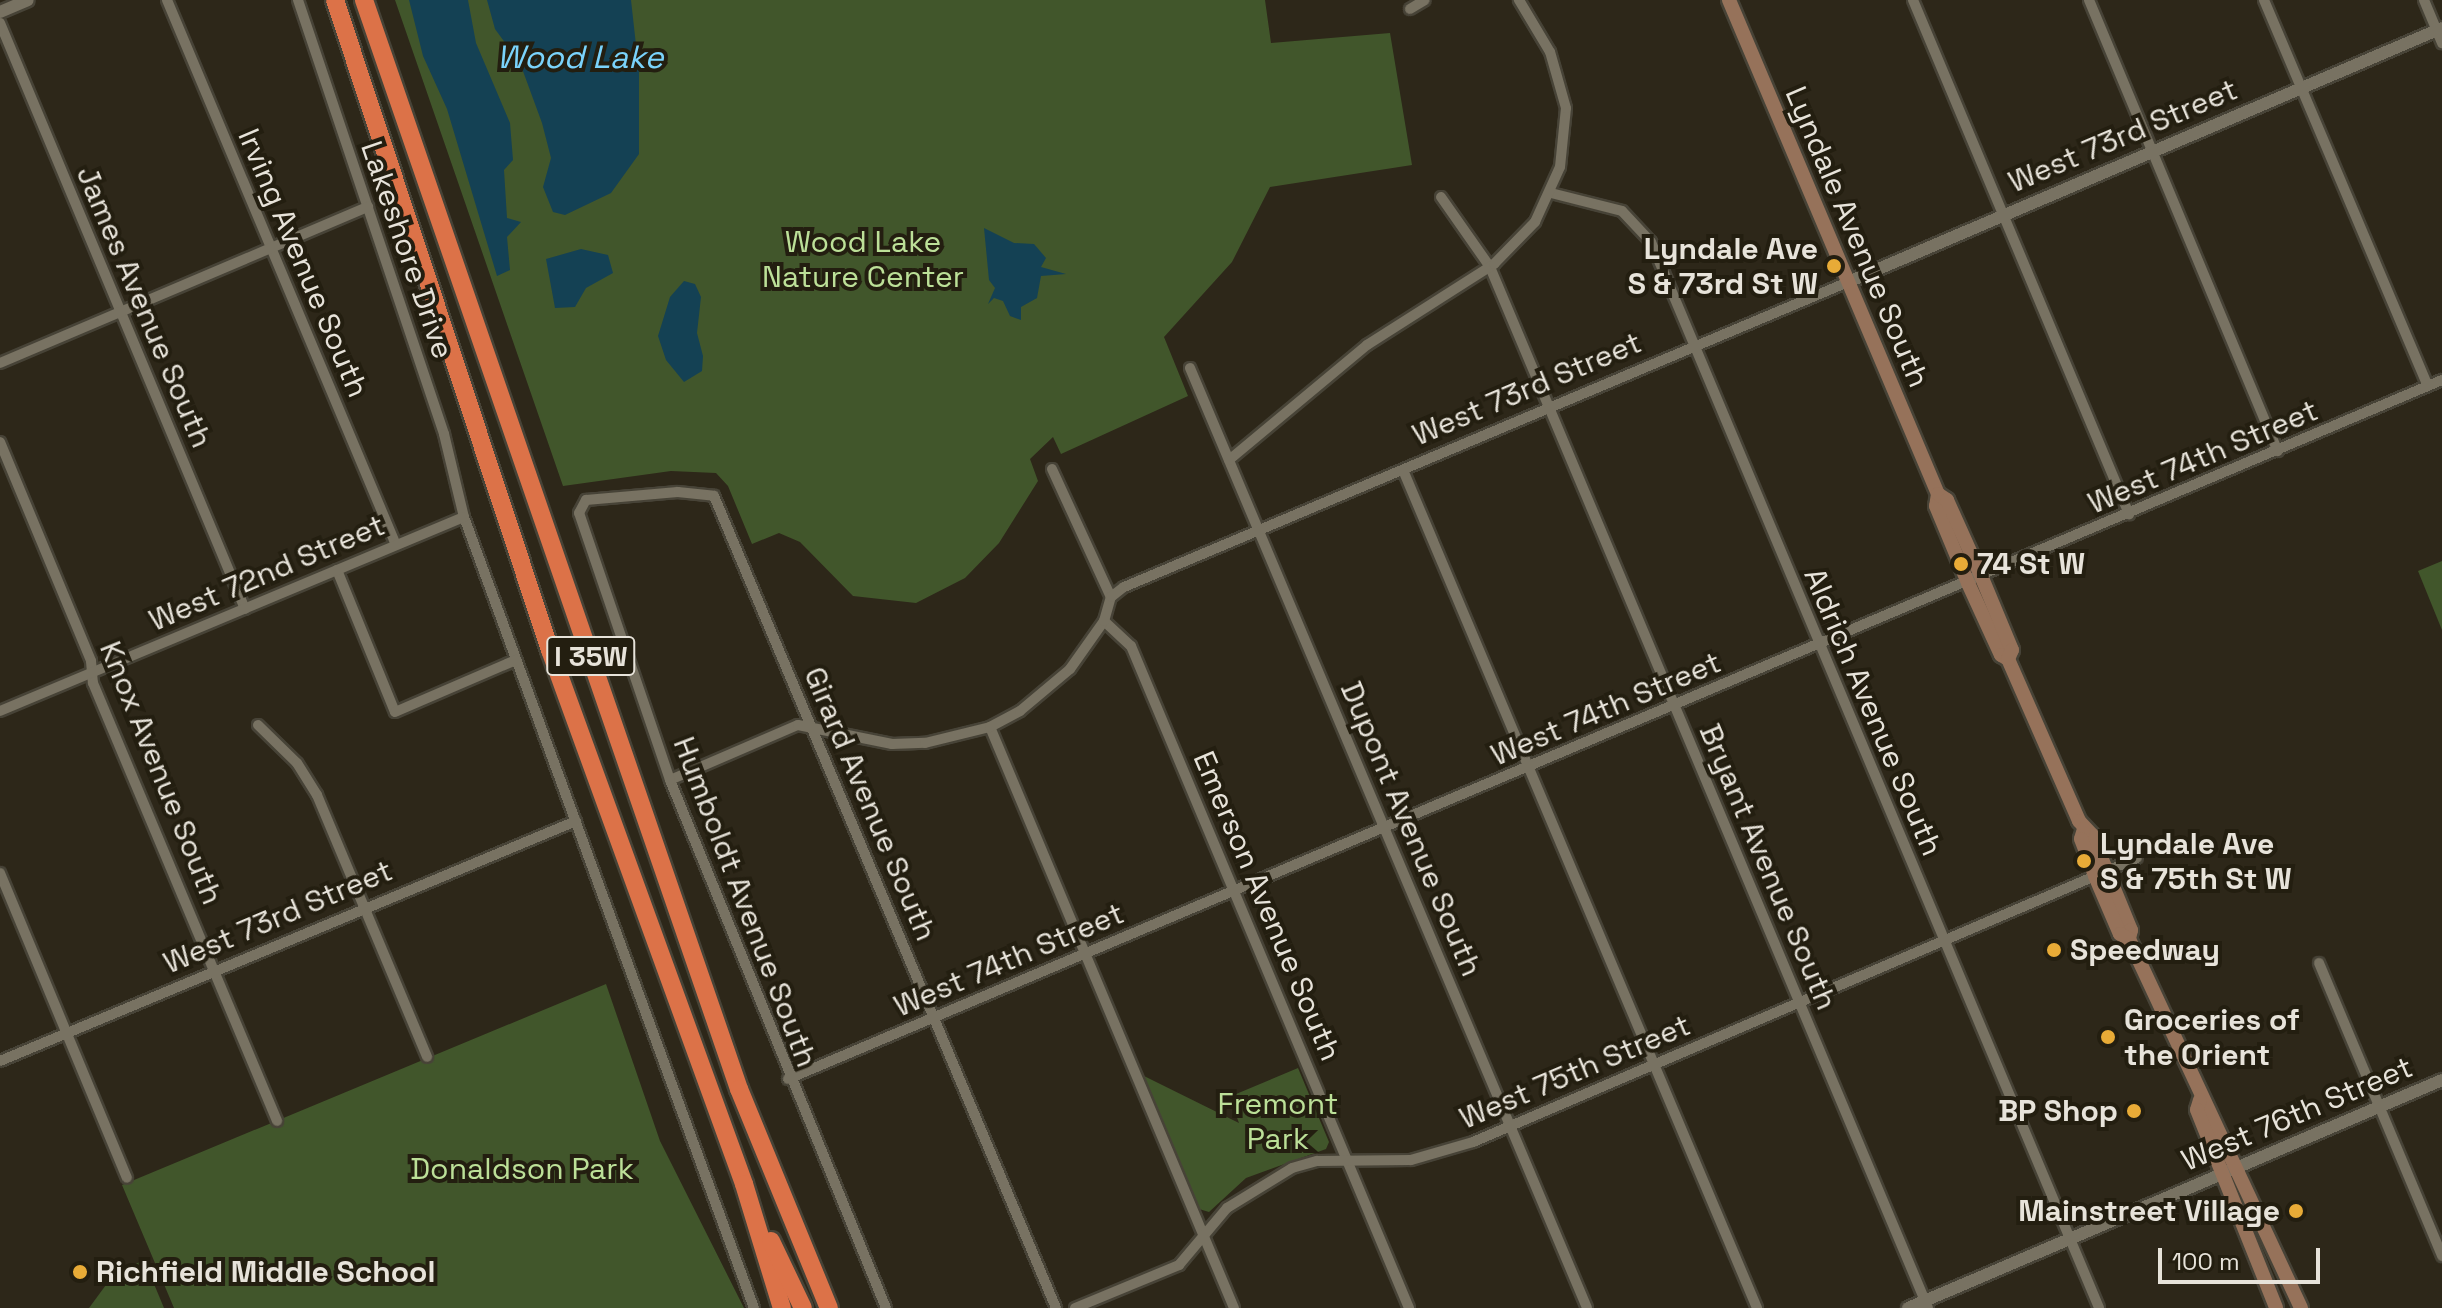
<!DOCTYPE html>
<html>
<head>
<meta charset="utf-8">
<style>
	body { margin:0 }
	#map { position:relative; width:2442px; height:1308px; overflow:hidden; background:#2d2719; font-family:"Space Grotesk",sans-serif }
	div>[style] { position:absolute }
	.green>* { inset:0; background:#41562b }
	.water>* { inset:0; background:#144154 }
	.roads { filter:drop-shadow(2px 0 #474337) drop-shadow(-2px 0 #474337) drop-shadow(0 2px #474337) drop-shadow(0 -2px #474337) }
	.minor>* { height:10px; margin:-5px; padding:0 5px; transform-origin:5px; border-radius:5px; background:#787262 }
	.tertiary>* { height:12px; margin:-6px; padding:0 6px; transform-origin:6px; border-radius:6px; background:#787262 }
	.secondary>* { height:14px; margin:-7px; padding:0 7px; transform-origin:7px; border-radius:7px; background:#96725a }
	.motorway>* { height:18px; margin:-9px; padding:0 9px; transform-origin:9px; border-radius:9px; background:#dc7248 }
	.dots>* { width:22px; height:22px; translate:-50% -50%; box-sizing:border-box; border:4px solid #231e10; border-radius:50% }
	span { translate:-50% -50%; white-space:nowrap; text-align:center; line-height:1.15; -webkit-text-stroke:8px #231e10; paint-order:stroke }
	.shield-label span { padding:2px 6px; background:#231e10; border:2px solid; border-radius:6px; -webkit-text-stroke-width:0 }
	.shield-label { font-size:28px; color:#e7e3da; font-weight:700 }
	.street-label { font-size:30px; color:#e7e3da }
	.park-label { font-size:30px; color:#bce098 }
	.poi-label { font-size:30px; color:#e7e3da; font-weight:700 }
	.right { translate:-100% -50%; text-align:right }
	.left { translate:0 -50%; text-align:left }
	.water-label { font-size:32px; color:#7ad3fb; font-style:italic }
	.scale { position:absolute; left:2158px; top:1248px; width:162px; height:36px; box-sizing:border-box; border:4px solid #e7e3da; border-top:0; padding-left:10px; font-size:24px; line-height:28px; white-space:nowrap; color:#e7e3da; -webkit-text-stroke:6px #231e10; paint-order:stroke }
</style>
</head>
<body>
<div id="map">
	<div class="green">
		<i style="clip-path:polygon(395px 0,1265px 0,1271px 43px,1390px 33px,1412px 165px,1270px 187px,1232px 262px,1164px 337px,1188px 396px,1061px 454px,1053px 437px,1030px 459px,1038px 481px,999px 543px,965px 578px,916px 603px,853px 596px,800px 542px,779px 533px,752px 544px,728px 486px,716px 473px,671px 471px,563px 486px)"></i>
		<i style="clip-path:polygon(2442px 561px,2442px 630px,2418px 571px)"></i>
		<i style="clip-path:polygon(606px 984px,660px 1141px,744px 1308px,174px 1308px,122px 1185px)"></i>
		<i style="clip-path:polygon(1298px 1068px,1329px 1142px,1326px 1149px,1246px 1178px,1209px 1212px,1199px 1209px,1144px 1076px,1239px 1123px,1229px 1097px)"></i>
		<i style="clip-path:polygon(144px 1260px,164px 1308px,89px 1308px,114px 1274px)"></i>
	</div>
	<div class="water">
		<i style="clip-path:polygon(409px 0,468px 0,476px 43px,510px 123px,513px 160px,504px 170px,507px 218px,521px 222px,507px 237px,510px 270px,497px 276px,447px 109px,423px 56px)"></i>
		<i style="clip-path:polygon(487px 0,631px 0,639px 72px,639px 154px,611px 193px,565px 215px,553px 212px,543px 187px,551px 158px,542px 123px,520px 63px,495px 29px)"></i>
		<i style="clip-path:polygon(984px 228px,1014px 243px,1034px 244px,1046px 258px,1041px 267px,1066px 274px,1041px 276px,1037px 298px,1021px 307px,1021px 320px,1010px 316px,1003px 301px,994px 298px,988px 304px,995px 288px,989px 280px)"></i>
		<i style="clip-path:polygon(581px 249px,608px 255px,613px 273px,586px 288px,575px 307px,555px 308px,546px 259px)"></i>
		<i style="clip-path:polygon(684px 281px,695px 284px,701px 297px,697px 333px,703px 356px,702px 371px,684px 382px,666px 360px,658px 336px,670px 297px)"></i>
	</div>
	<div class="roads">
		<div class="minor">
			<i style="left:167px;top:0;width:591px;rotate:67.21deg"></i>
			<i style="left:298px;top:0;width:458px;rotate:71.4deg"></i>
			<i style="left:444px;top:434px;width:85px;rotate:76.5deg"></i>
			<i style="left:464px;top:517px;width:842px;rotate:69.87deg"></i>
			<i style="left:1913px;top:0;width:558px;rotate:67.21deg"></i>
			<i style="left:2089px;top:0;width:489px;rotate:67.3deg"></i>
			<i style="left:2264px;top:0;width:419px;rotate:67deg"></i>
			<i style="left:2424px;top:0;width:47px;rotate:67.3deg"></i>
			<i style="left:1410px;top:9px;width:17px;rotate:-31deg"></i>
			<i style="left:0;top:23px;width:635px;rotate:67.31deg"></i>
			<i style="left:1551px;top:193px;width:73px;rotate:14.2deg"></i>
			<i style="left:1622px;top:211px;width:42px;rotate:46.9deg"></i>
			<i style="left:1651px;top:242px;width:1156px;rotate:67.2deg"></i>
			<i style="left:1441px;top:197px;width:85px;rotate:55deg"></i>
			<i style="left:1490px;top:267px;width:1129px;rotate:67.18deg"></i>
			<i style="left:0;top:363px;width:400px;rotate:-23deg"></i>
			<i style="left:1190px;top:368px;width:1020px;rotate:67.1deg"></i>
			<i style="left:0;top:442px;width:237px;rotate:67.4deg"></i>
			<i style="left:91px;top:661px;width:22px;rotate:85deg"></i>
			<i style="left:93px;top:683px;width:475px;rotate:67.2deg"></i>
			<i style="left:1229px;top:460px;width:180px;rotate:-39.8deg"></i>
			<i style="left:1367px;top:345px;width:151px;rotate:-32.5deg"></i>
			<i style="left:1494px;top:264px;width:59px;rotate:-45.7deg"></i>
			<i style="left:1535px;top:222px;width:60px;rotate:-65.6deg"></i>
			<i style="left:1560px;top:167px;width:59px;rotate:-84.2deg"></i>
			<i style="left:1566px;top:108px;width:58px;rotate:-105.9deg"></i>
			<i style="left:1550px;top:52px;width:61px;rotate:-120.8deg"></i>
			<i style="left:1052px;top:469px;width:141px;rotate:65.3deg"></i>
			<i style="left:1403px;top:470px;width:910px;rotate:67.1deg"></i>
			<i style="left:337px;top:570px;width:153px;rotate:67.8deg"></i>
			<i style="left:395px;top:712px;width:132px;rotate:-23.3deg"></i>
			<i style="left:1104px;top:621px;width:37px;rotate:43deg"></i>
			<i style="left:1131px;top:646px;width:718px;rotate:67.22deg"></i>
			<i style="left:0;top:711px;width:503px;rotate:-22.69deg"></i>
			<i style="left:258px;top:725px;width:54px;rotate:44.3deg"></i>
			<i style="left:297px;top:763px;width:38px;rotate:58deg"></i>
			<i style="left:317px;top:795px;width:284px;rotate:67.2deg"></i>
			<i style="left:990px;top:727px;width:630px;rotate:67.22deg"></i>
			<i style="left:670px;top:780px;width:139px;rotate:-23.3deg"></i>
			<i style="left:798px;top:725px;width:96px;rotate:11.4deg"></i>
			<i style="left:892px;top:744px;width:33px;rotate:-2deg"></i>
			<i style="left:925px;top:743px;width:67px;rotate:-13.8deg"></i>
			<i style="left:990px;top:727px;width:34px;rotate:-28deg"></i>
			<i style="left:1020px;top:711px;width:65px;rotate:-40deg"></i>
			<i style="left:1070px;top:669px;width:59px;rotate:-54.7deg"></i>
			<i style="left:1104px;top:621px;width:25px;rotate:-74deg"></i>
			<i style="left:1111px;top:597px;width:16px;rotate:-38deg"></i>
			<i style="left:1124px;top:587px;width:786px;rotate:-22.84deg"></i>
			<i style="left:0;top:873px;width:330px;rotate:67.4deg"></i>
			<i style="left:2319px;top:963px;width:318px;rotate:67.2deg"></i>
			<i style="left:0;top:1061px;width:624px;rotate:-22.62deg"></i>
			<i style="left:788px;top:1079px;width:1796px;rotate:-22.91deg"></i>
			<i style="left:886px;top:1308px;width:570px;rotate:-112.25deg"></i>
			<i style="left:670px;top:780px;width:282px;rotate:-108.8deg"></i>
			<i style="left:579px;top:513px;width:15px;rotate:-62deg"></i>
			<i style="left:586px;top:500px;width:92px;rotate:-5deg"></i>
			<i style="left:678px;top:492px;width:36px;rotate:6deg"></i>
			<i style="left:714px;top:496px;width:881px;rotate:67.16deg"></i>
			<i style="left:1075px;top:1308px;width:113px;rotate:-22.5deg"></i>
			<i style="left:1179px;top:1265px;width:75px;rotate:-49.9deg"></i>
			<i style="left:1227px;top:1208px;width:76px;rotate:-31.6deg"></i>
			<i style="left:1292px;top:1168px;width:26px;rotate:-16deg"></i>
			<i style="left:1317px;top:1161px;width:94px;rotate:-0.6deg"></i>
			<i style="left:1411px;top:1160px;width:65px;rotate:-16.2deg"></i>
			<i style="left:1473px;top:1142px;width:722px;rotate:-23.16deg"></i>
		</div>
		<div class="tertiary">
			<i style="left:0;top:12px;width:30px;rotate:-23deg"></i>
			<i style="left:1848px;top:282px;width:646px;rotate:-23.15deg"></i>
			<i style="left:1908px;top:1308px;width:581px;rotate:-23.12deg"></i>
		</div>
		<div class="secondary">
			<i style="left:1729px;top:0;width:536px;rotate:67.07deg"></i>
			<i style="left:1938px;top:494px;width:12px;rotate:99deg"></i>
			<i style="left:1936px;top:506px;width:83px;rotate:67.4deg"></i>
			<i style="left:1968px;top:583px;width:79px;rotate:65.4deg"></i>
			<i style="left:2001px;top:655px;width:8px;rotate:30deg"></i>
			<i style="left:2008px;top:659px;width:177px;rotate:66.3deg"></i>
			<i style="left:2079px;top:821px;width:19px;rotate:47deg"></i>
			<i style="left:2092px;top:835px;width:103px;rotate:67.7deg"></i>
			<i style="left:2131px;top:930px;width:9px;rotate:103deg"></i>
			<i style="left:2129px;top:939px;width:407px;rotate:65deg"></i>
			<i style="left:1938px;top:494px;width:11px;rotate:34deg"></i>
			<i style="left:1947px;top:500px;width:85px;rotate:65.8deg"></i>
			<i style="left:1982px;top:578px;width:78px;rotate:67.4deg"></i>
			<i style="left:2012px;top:650px;width:10px;rotate:114deg"></i>
			<i style="left:2084px;top:829px;width:10px;rotate:107deg"></i>
			<i style="left:2081px;top:839px;width:40px;rotate:69deg"></i>
			<i style="left:2095px;top:876px;width:63px;rotate:66.7deg"></i>
			<i style="left:2120px;top:934px;width:10px;rotate:29deg"></i>
			<i style="left:2200px;top:1100px;width:10px;rotate:107deg"></i>
			<i style="left:2197px;top:1110px;width:213px;rotate:68.2deg"></i>
		</div>
		<div class="motorway">
			<i style="left:335px;top:0;width:685px;rotate:71.7deg"></i>
			<i style="left:550px;top:650px;width:568px;rotate:70.03deg"></i>
			<i style="left:744px;top:1184px;width:130px;rotate:73deg"></i>
			<i style="left:364px;top:0;width:1152px;rotate:71deg"></i>
			<i style="left:739px;top:1089px;width:237px;rotate:67.7deg"></i>
			<i style="left:771px;top:1241px;width:74px;rotate:64.5deg"></i>
		</div>
	</div>
	<div class="dots">
		<i style="left:1834px;top:266px;background:#e8ab37"></i>
		<i style="left:1961px;top:564px;background:#e8ab37"></i>
		<i style="left:2084px;top:861px;background:#e8ab37"></i>
		<i style="left:2054px;top:950px;background:#e8ab37"></i>
		<i style="left:2108px;top:1037px;background:#e8ab37"></i>
		<i style="left:2134px;top:1111px;background:#e8ab37"></i>
		<i style="left:2296px;top:1211px;background:#e8ab37"></i>
		<i style="left:80px;top:1272px;background:#e8ab37"></i>
	</div>
	<div class="shield-label">
		<span style="left:591px;top:656px">I 35W</span>
	</div>
	<div class="street-label">
		<span style="left:2123px;top:136px;rotate:-23deg">West 73rd Street</span>
		<span style="left:1857px;top:237px;rotate:67deg">Lyndale Avenue South</span>
		<span style="left:407px;top:250px;rotate:71deg">Lakeshore Drive</span>
		<span style="left:303px;top:263px;rotate:67deg">Irving Avenue South</span>
		<span style="left:144px;top:307px;rotate:67deg">James Avenue South</span>
		<span style="left:1527px;top:389px;rotate:-23deg">West 73rd Street</span>
		<span style="left:2203px;top:457px;rotate:-23deg">West 74th Street</span>
		<span style="left:267px;top:573px;rotate:-23deg">West 72nd Street</span>
		<span style="left:1606px;top:709px;rotate:-23deg">West 74th Street</span>
		<span style="left:1873px;top:712px;rotate:67deg">Aldrich Avenue South</span>
		<span style="left:161px;top:773px;rotate:68deg">Knox Avenue South</span>
		<span style="left:870px;top:804px;rotate:67deg">Girard Avenue South</span>
		<span style="left:1411px;top:829px;rotate:67deg">Dupont Avenue South</span>
		<span style="left:1768px;top:867px;rotate:67deg">Bryant Avenue South</span>
		<span style="left:745px;top:902px;rotate:69deg">Humboldt Avenue South</span>
		<span style="left:1267px;top:906px;rotate:67deg">Emerson Avenue South</span>
		<span style="left:278px;top:917px;rotate:-23deg">West 73rd Street</span>
		<span style="left:1009px;top:960px;rotate:-23deg">West 74th Street</span>
		<span style="left:1575px;top:1072px;rotate:-23deg">West 75th Street</span>
		<span style="left:2297px;top:1114px;rotate:-23deg">West 76th Street</span>
	</div>
	<div class="park-label">
		<span style="left:863px;top:259px">Wood Lake<br>Nature Center</span>
		<span style="left:1278px;top:1121px">Fremont<br>Park</span>
		<span style="left:522px;top:1169px">Donaldson Park</span>
	</div>
	<div class="poi-label">
		<span class="right" style="left:1818px;top:266px">Lyndale Ave<br>S &amp; 73rd St W</span>
		<span class="left" style="left:1977px;top:564px">74 St W</span>
		<span class="left" style="left:2100px;top:861px">Lyndale Ave<br>S &amp; 75th St W</span>
		<span class="left" style="left:2070px;top:950px">Speedway</span>
		<span class="left" style="left:2124px;top:1037px">Groceries of<br>the Orient</span>
		<span class="right" style="left:2118px;top:1111px">BP Shop</span>
		<span class="right" style="left:2280px;top:1211px">Mainstreet Village</span>
		<span class="left" style="left:96px;top:1272px">Richfield Middle School</span>
	</div>
	<div class="water-label">
		<span style="left:580px;top:57px">Wood Lake</span>
	</div>
	<div class="scale">100 m</div>
</div>
</body>
</html>
